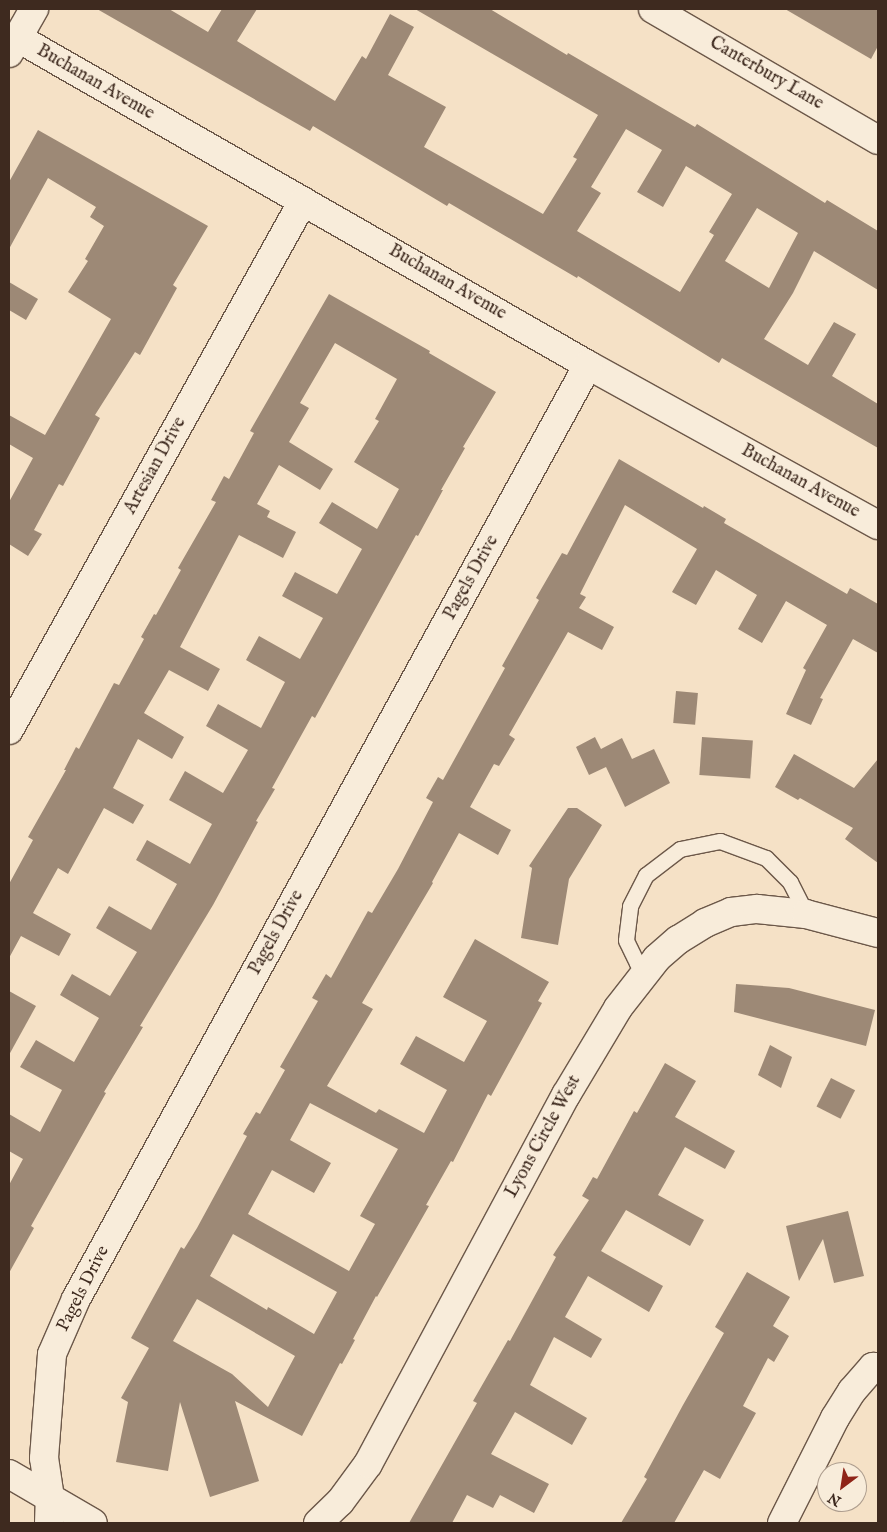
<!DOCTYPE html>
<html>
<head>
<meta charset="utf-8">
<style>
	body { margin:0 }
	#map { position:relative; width:887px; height:1532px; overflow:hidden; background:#f5e1c6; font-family:"IM FELL English",serif }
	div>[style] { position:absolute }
	.building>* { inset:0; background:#9d8976; transform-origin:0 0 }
	.roads { filter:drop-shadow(1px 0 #6c5849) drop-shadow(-1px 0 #6c5849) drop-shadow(0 1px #6c5849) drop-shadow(0 -1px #6c5849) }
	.lane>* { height:15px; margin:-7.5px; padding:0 7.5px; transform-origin:7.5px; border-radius:7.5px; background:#f8ecda }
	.street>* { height:28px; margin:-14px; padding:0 14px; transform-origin:14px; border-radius:14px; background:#f8ecda }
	span { translate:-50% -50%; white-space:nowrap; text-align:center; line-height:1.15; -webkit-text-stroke:4px #f8ecda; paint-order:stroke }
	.street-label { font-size:18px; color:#3e2a1f }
	.frame { position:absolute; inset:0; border:10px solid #3e2a1f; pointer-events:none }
	.north { position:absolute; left:817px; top:1462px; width:50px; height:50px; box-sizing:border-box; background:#f8ecda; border:1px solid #ae9e8f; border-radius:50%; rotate:211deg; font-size:14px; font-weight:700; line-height:20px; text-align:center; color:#3e2a1f }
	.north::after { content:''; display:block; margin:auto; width:18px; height:22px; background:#8f2418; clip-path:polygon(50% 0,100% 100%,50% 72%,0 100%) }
</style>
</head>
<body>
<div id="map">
	<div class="building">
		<i style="clip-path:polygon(evenodd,97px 9px,169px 9px,208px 32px,222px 9px,257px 9px,237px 41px,335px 101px,362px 56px,366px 59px,390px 14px,414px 27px,388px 75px,446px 107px,424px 147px,543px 214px,577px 159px,573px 157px,598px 115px,415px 9px,490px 9px,567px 55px,568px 53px,695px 127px,697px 124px,825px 203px,827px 200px,878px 231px,878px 290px,814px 251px,793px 293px,764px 339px,808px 365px,834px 322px,856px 334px,832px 376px,878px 404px,878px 448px,722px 358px,719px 363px,578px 276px,577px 278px,449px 203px,447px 206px,313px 126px,310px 131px,97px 9px,626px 129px,662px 150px,637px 192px,663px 207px,686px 166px,732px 194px,709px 232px,714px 235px,680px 292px,577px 231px,601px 193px,591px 187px,626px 129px,97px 9px,757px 208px,798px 233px,769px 288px,725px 261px,757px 208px)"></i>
		<i style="clip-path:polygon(785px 9px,878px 9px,878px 46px,871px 59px)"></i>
		<i style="clip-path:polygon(38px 130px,208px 226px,173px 285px,177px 288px,140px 355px,135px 352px,95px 415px,100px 418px,63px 486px,59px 484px,34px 530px,42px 534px,28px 556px,9px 544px,9px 502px,33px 458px,9px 444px,9px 415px,45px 435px,111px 319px,68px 292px,88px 261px,85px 259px,104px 226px,90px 217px,96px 207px,48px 178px,9px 249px,9px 182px)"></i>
		<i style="clip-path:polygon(9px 282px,38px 299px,26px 320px,9px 310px)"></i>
		<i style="clip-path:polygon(329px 294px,430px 351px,429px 353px,496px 392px,463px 447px,465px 448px,441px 490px,443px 490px,418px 536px,416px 535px,315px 718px,312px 716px,272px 788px,275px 789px,256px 821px,258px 822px,213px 905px,140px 1026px,143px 1027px,104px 1092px,106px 1093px,31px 1226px,34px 1228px,9px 1273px,9px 1185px,23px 1159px,9px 1151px,9px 1114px,40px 1132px,62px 1090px,20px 1067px,36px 1040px,74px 1062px,99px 1018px,60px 995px,72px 974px,110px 996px,137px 952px,96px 928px,109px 906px,151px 930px,177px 884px,136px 860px,147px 840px,190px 864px,212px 824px,169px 800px,185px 771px,223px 793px,248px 750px,206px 726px,218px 704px,261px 728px,285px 682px,246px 660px,259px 636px,300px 659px,323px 618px,282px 596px,295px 572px,337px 594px,362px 549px,319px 523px,332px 502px,377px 529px,399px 489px,354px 462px,379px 421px,375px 419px,397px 379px,335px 343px,300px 403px,309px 408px,289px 442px,333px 469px,320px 490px,279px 465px,257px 504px,270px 511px,267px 517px,296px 532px,283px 558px,239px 535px,180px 647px,220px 669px,208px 691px,169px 670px,144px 713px,184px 737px,172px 759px,138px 739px,113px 788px,144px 805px,133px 824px,104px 808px,68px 874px,58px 868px,33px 913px,71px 934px,59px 956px,21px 936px,9px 958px,9px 884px,33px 840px,28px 837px,66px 770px,64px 770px,76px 747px,79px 749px,114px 683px,119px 685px,144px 639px,141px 637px,154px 614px,156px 615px,181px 570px,178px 568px,216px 502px,211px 500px,224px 476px,229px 479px,254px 433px,250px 431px)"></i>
		<i style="clip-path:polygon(evenodd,619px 459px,703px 508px,704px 506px,726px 519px,724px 523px,847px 594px,850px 588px,878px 604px,878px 653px,853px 639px,820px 698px,823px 699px,811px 725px,786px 714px,806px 670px,803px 668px,827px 625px,786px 601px,762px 643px,738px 629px,757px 595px,716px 570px,696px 605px,672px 592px,697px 549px,625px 505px,580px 594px,586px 597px,579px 608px,614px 627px,602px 650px,568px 632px,509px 735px,515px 739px,499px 766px,494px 764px,470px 807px,511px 830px,498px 855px,459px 833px,432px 882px,433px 883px,362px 1003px,373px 1009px,327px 1086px,376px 1113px,379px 1109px,424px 1133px,447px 1090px,400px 1064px,416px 1036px,464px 1062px,487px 1021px,443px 997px,475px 939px,549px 982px,538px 1001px,542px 1003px,491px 1096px,488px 1094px,453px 1162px,451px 1161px,426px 1205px,429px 1206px,377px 1297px,376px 1296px,353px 1339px,355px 1340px,342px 1364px,340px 1363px,302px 1436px,235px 1401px,259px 1481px,210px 1497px,180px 1402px,168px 1471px,116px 1462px,128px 1402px,121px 1398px,149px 1348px,131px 1338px,181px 1247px,184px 1249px,197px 1228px,247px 1136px,243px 1134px,256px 1112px,260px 1114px,285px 1070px,280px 1067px,318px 1001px,312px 998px,326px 974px,331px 978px,368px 911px,372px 913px,398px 869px,433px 802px,426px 798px,438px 777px,443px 780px,505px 668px,502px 666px,539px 600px,536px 598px,562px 553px,567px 555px,619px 459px,310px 1103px,398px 1149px,360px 1216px,375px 1224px,349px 1271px,248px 1214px,272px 1170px,314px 1193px,331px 1163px,290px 1140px,310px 1103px,619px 459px,233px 1234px,337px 1292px,314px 1334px,268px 1307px,267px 1310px,210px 1276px,233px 1234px,619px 459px,197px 1299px,295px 1356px,268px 1407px,232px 1374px,173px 1341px,197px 1299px)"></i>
		<i style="left:676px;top:691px;width:22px;height:32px;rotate:5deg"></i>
		<i style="clip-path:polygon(595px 737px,601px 749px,622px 738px,632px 759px,654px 749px,670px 783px,625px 807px,606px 767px,589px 775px,576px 747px)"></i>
		<i style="left:702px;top:737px;width:51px;height:38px;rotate:4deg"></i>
		<i style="clip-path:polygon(794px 754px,854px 788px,878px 759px,878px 863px,845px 839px,853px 828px,800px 798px,798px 800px,775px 787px)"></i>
		<i style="clip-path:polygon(568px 808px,577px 808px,602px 825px,569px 879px,558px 945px,521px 938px,532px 868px,529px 866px)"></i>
		<i style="clip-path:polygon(736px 984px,789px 988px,875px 1010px,866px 1046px,734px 1012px)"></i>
		<i style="clip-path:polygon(9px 991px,36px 1006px,9px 1055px)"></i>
		<i style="clip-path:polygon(770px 1045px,792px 1057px,781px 1088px,758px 1075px)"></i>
		<i style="clip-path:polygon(665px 1063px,696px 1081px,675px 1117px,735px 1151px,725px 1169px,685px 1147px,658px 1195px,704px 1220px,690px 1246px,626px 1210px,601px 1251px,663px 1286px,649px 1312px,588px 1276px,565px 1317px,602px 1339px,591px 1358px,554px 1337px,530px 1385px,587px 1418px,572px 1445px,515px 1412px,491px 1454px,549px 1484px,534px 1513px,500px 1495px,493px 1508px,467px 1495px,452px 1523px,409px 1523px,477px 1403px,473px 1401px,508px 1340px,510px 1341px,556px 1257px,553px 1255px,589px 1200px,582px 1196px,593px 1177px,597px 1179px,634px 1111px,637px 1113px)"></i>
		<i style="left:831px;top:1078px;width:27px;height:32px;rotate:27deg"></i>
		<i style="clip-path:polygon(848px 1211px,864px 1276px,834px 1283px,823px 1239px,799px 1281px,786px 1226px)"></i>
		<i style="clip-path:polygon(747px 1272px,790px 1297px,773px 1326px,789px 1336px,774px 1362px,768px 1358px,743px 1406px,756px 1413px,720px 1479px,704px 1470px,674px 1523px,621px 1523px,647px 1479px,644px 1477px,683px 1405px,724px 1333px,715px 1327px)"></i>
	</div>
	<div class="roads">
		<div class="lane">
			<i style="left:645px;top:973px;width:13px;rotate:-129deg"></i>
			<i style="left:637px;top:963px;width:25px;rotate:-116deg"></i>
			<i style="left:626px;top:940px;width:34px;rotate:-83deg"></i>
			<i style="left:630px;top:906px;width:35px;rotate:-63deg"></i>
			<i style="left:646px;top:875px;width:43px;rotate:-37.4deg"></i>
			<i style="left:680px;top:849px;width:41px;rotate:-11.3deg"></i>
			<i style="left:720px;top:841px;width:49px;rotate:20.3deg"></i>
			<i style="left:766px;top:858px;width:34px;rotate:45deg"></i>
			<i style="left:790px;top:882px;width:36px;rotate:63deg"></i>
		</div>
		<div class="street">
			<i style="left:653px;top:9px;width:260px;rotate:30.2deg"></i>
			<i style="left:18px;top:38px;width:657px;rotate:29.84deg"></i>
			<i style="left:588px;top:365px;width:331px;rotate:28.9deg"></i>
			<i style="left:9px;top:53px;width:51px;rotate:-60.4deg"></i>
			<i style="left:9px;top:730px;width:605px;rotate:-60.94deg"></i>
			<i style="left:9px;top:1474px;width:97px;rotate:30.3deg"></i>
			<i style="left:49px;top:1523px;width:25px;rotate:-88deg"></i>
			<i style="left:50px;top:1498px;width:40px;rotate:-98.5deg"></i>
			<i style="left:44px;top:1458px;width:104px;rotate:-85.6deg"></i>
			<i style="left:52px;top:1354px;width:60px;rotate:-66.4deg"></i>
			<i style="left:76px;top:1299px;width:1065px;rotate:-61.27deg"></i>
			<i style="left:318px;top:1523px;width:30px;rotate:-44deg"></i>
			<i style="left:340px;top:1502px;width:47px;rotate:-53.6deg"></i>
			<i style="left:368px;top:1464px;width:419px;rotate:-61.8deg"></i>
			<i style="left:566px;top:1095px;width:101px;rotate:-59.1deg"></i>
			<i style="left:618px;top:1008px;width:63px;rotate:-52deg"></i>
			<i style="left:657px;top:958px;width:28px;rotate:-41deg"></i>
			<i style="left:678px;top:940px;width:32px;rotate:-32deg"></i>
			<i style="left:705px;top:923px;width:28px;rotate:-23deg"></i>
			<i style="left:731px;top:912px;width:26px;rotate:-7deg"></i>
			<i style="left:757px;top:909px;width:49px;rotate:5.8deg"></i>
			<i style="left:806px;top:914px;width:74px;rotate:14.8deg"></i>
			<i style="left:782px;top:1523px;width:118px;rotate:-63.2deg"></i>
			<i style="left:835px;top:1418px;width:32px;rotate:-58deg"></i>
			<i style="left:852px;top:1391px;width:32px;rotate:-49deg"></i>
			<i style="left:873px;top:1367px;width:5px"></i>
		</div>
	</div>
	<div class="street-label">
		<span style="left:766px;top:74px;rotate:30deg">Canterbury Lane</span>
		<span style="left:95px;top:83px;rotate:30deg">Buchanan Avenue</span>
		<span style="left:447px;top:283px;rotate:30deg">Buchanan Avenue</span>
		<span style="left:156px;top:466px;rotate:-61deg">Artesian Drive</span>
		<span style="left:800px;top:482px;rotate:29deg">Buchanan Avenue</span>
		<span style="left:472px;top:578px;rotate:-61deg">Pagels Drive</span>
		<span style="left:277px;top:933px;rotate:-61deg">Pagels Drive</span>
		<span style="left:544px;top:1137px;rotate:-61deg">Lyons Circle West</span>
		<span style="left:84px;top:1289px;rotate:-63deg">Pagels Drive</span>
	</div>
	<div class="frame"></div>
	<div class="north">N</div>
</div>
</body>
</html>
